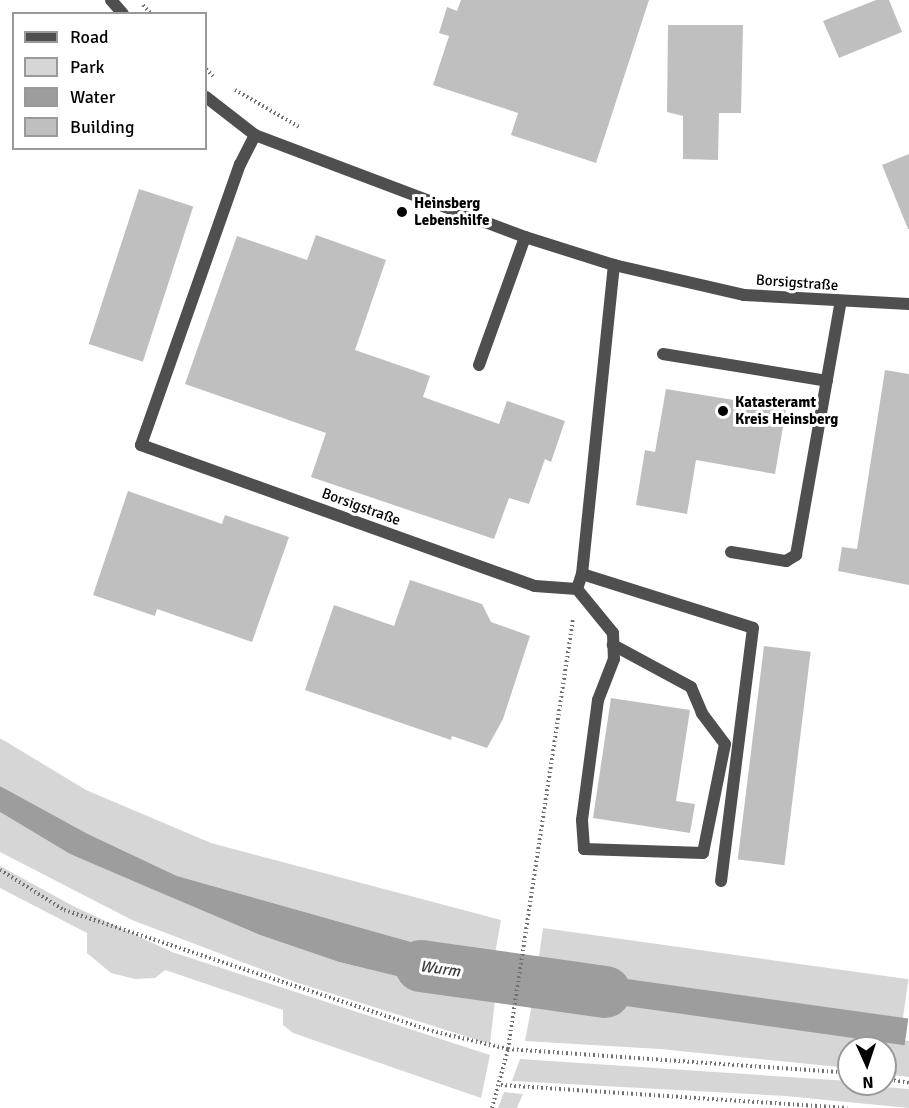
<!DOCTYPE html>
<html>
<head>
<meta charset="utf-8">
<style>
	body { margin:0 }
	#map { position:relative; width:909px; height:1108px; overflow:hidden; background:#fff; font-family:Signika,sans-serif }
	div>[style] { position:absolute }
	.green>* { inset:0; background:#d6d6d6; transform-origin:0 0 }
	.water>* { inset:0; background:#9d9d9d; transform-origin:0 0 }
	.river>* { height:52px; margin:-26px; padding:0 26px; transform-origin:26px; border-radius:26px; background:#9d9d9d }
	.building>* { inset:0; background:#bfbfbf; transform-origin:0 0 }
	.path>* { height:4px; margin-top:-2px; transform-origin:0; background:repeating-linear-gradient(90deg,#717171 0 1.5px,transparent 0 4.5px) }
	.service>* { height:12px; margin:-6px; padding:0 6px; transform-origin:6px; border-radius:6px; background:#4f4f4f }
	.minor>* { height:12px; margin:-6px; padding:0 6px; transform-origin:6px; border-radius:6px; background:#4f4f4f }
	.tertiary>* { height:12px; margin:-6px; padding:0 6px; transform-origin:6px; border-radius:6px; background:#4f4f4f }
	.dots>* { width:16px; height:16px; translate:-50% -50%; box-sizing:border-box; border:3px solid #fff; border-radius:50% }
	span { translate:-50% -50%; white-space:nowrap; text-align:center; line-height:1.15; -webkit-text-stroke:6px #fff; paint-order:stroke }
	.poi-label { font-size:15px; color:#000; font-weight:700 }
	.left { translate:0 -50%; text-align:left }
	.street-label { font-size:15px; color:#000 }
	.water-label { font-size:16px; color:#3e3e3e; font-style:italic }
	.legend { position:absolute; left:12px; top:12px; width:195px; height:138px; box-sizing:border-box; background:#fff; border:2px solid #999; margin:0; padding:8px 10px; list-style:none; font-size:18px; color:#000 }
	.legend li { display:flex; align-items:center; gap:12px; height:30px }
	.legend b { width:30px; border:2px solid #999 }
	.north { position:absolute; left:837px; top:1036px; width:60px; height:60px; box-sizing:border-box; background:#fff; border:2px solid #999; border-radius:50%; rotate:177deg; font-size:16px; font-weight:700; line-height:24px; text-align:center; color:#000 }
	.north::after { content:''; display:block; margin:auto; width:21px; height:27px; background:#000; clip-path:polygon(50% 0,100% 100%,50% 72%,0 100%) }
</style>
</head>
<body>
<div id="map">
	<div class="green">
		<i style="clip-path:polygon(0 738px,86px 790px,211px 843px,501px 920px,493px 965px,177px 876px,88px 834px,0 786px)"></i>
		<i style="clip-path:polygon(0 812px,70px 854px,260px 935px,339px 962px,495px 1000px,490px 1044px,295px 982px,132px 920px,0 852px)"></i>
		<i style="clip-path:polygon(0 866px,73px 906px,172px 952px,490px 1055px,481px 1098px,293px 1033px,283px 1025px,283px 1010px,165px 970px,155px 978px,135px 979px,111px 973px,87px 953px,87px 933px,0 888px)"></i>
		<i style="left:543px;top:928px;width:369px;height:39px;rotate:8deg"></i>
		<i style="clip-path:polygon(534px 993px,909px 1041px,909px 1077px,885px 1074px,885px 1048px,849px 1048px,849px 1068px,660px 1049px,525px 1041px)"></i>
		<i style="clip-path:polygon(520px 1059px,849px 1081px,849px 1084px,909px 1089px,909px 1108px,785px 1096px,512px 1081px)"></i>
		<i style="clip-path:polygon(504px 1092px,523px 1094px,517px 1108px,498px 1108px)"></i>
	</div>
	<div class="water">
		<i style="clip-path:polygon(0 786px,88px 834px,177px 876px,493px 965px,495px 1000px,339px 962px,260px 935px,147px 887px,70px 854px,0 812px)"></i>
		<i style="left:535px;top:966px;width:377px;height:27px;rotate:8deg"></i>
	</div>
	<div class="river">
		<i style="left:421px;top:966px;width:186px;rotate:8deg"></i>
	</div>
	<div class="building">
		<i style="clip-path:polygon(461px 0,649px 0,596px 163px,511px 135px,518px 113px,433px 85px,449px 36px,439px 33px,447px 7px,457px 11px)"></i>
		<i style="clip-path:polygon(876px 0,889px 0,902px 32px,839px 58px,823px 21px)"></i>
		<i style="clip-path:polygon(668px 25px,743px 25px,741px 113px,719px 113px,718px 160px,683px 159px,683px 116px,667px 112px)"></i>
		<i style="clip-path:polygon(909px 154px,909px 229px,908px 229px,882px 165px)"></i>
		<i style="left:139px;top:189px;width:57px;height:163px;rotate:18deg"></i>
		<i style="clip-path:polygon(316px 235px,386px 260px,355px 350px,430px 376px,423px 397px,499px 424px,507px 401px,565px 421px,551px 462px,545px 459px,529px 504px,509px 498px,494px 539px,311px 477px,326px 433px,185px 384px,237px 236px,307px 260px)"></i>
		<i style="clip-path:polygon(885px 370px,909px 374px,909px 585px,838px 571px,842px 547px,857px 549px)"></i>
		<i style="clip-path:polygon(666px 389px,740px 401px,746px 397px,755px 399px,760px 405px,786px 409px,775px 474px,696px 460px,687px 514px,636px 505px,645px 450px,655px 452px)"></i>
		<i style="clip-path:polygon(128px 491px,222px 524px,225px 515px,289px 537px,252px 642px,157px 609px,155px 616px,93px 595px)"></i>
		<i style="clip-path:polygon(410px 580px,482px 604px,491px 622px,530px 636px,503px 719px,487px 748px,452px 736px,451px 740px,305px 690px,334px 605px,394px 626px)"></i>
		<i style="left:764px;top:646px;width:47px;height:215px;rotate:7deg"></i>
		<i style="clip-path:polygon(611px 698px,690px 710px,676px 801px,695px 804px,690px 833px,593px 818px)"></i>
	</div>
	<div class="path">
		<i style="left:143px;top:5px;width:12px;rotate:48deg"></i>
		<i style="left:206px;top:69px;width:10px;rotate:45deg"></i>
		<i style="left:235px;top:90px;width:76px;rotate:29.9deg"></i>
		<i style="left:0;top:870px;width:75px;rotate:32deg"></i>
		<i style="left:64px;top:910px;width:387px;rotate:18.2deg"></i>
		<i style="left:432px;top:1031px;width:78px;rotate:13.3deg"></i>
		<i style="left:508px;top:1049px;width:342px;rotate:4deg"></i>
		<i style="left:885px;top:1079px;width:24px;rotate:9deg"></i>
		<i style="left:501px;top:1085px;width:347px;rotate:3.8deg"></i>
		<i style="left:492px;top:1108px;width:61px;rotate:-74.8deg"></i>
		<i style="left:508px;top:1049px;width:436px;rotate:-81.4deg"></i>
	</div>
	<div class="service">
		<i style="left:663px;top:354px;width:166px;rotate:9.3deg"></i>
		<i style="left:479px;top:365px;width:136px;rotate:-70.2deg"></i>
		<i style="left:731px;top:552px;width:56px;rotate:9.3deg"></i>
		<i style="left:786px;top:561px;width:12px;rotate:-31deg"></i>
		<i style="left:796px;top:555px;width:258px;rotate:-80deg"></i>
		<i style="left:582px;top:574px;width:179px;rotate:17.5deg"></i>
		<i style="left:753px;top:628px;width:255px;rotate:97.2deg"></i>
		<i style="left:577px;top:589px;width:57px;rotate:50.7deg"></i>
		<i style="left:613px;top:633px;width:26px;rotate:88deg"></i>
		<i style="left:614px;top:659px;width:44px;rotate:111.3deg"></i>
		<i style="left:598px;top:700px;width:121px;rotate:97.6deg"></i>
		<i style="left:582px;top:820px;width:29px;rotate:86deg"></i>
		<i style="left:584px;top:849px;width:119px;rotate:1.9deg"></i>
		<i style="left:703px;top:853px;width:111px;rotate:-78.6deg"></i>
		<i style="left:725px;top:744px;width:39px;rotate:-127deg"></i>
		<i style="left:702px;top:713px;width:28px;rotate:-113deg"></i>
		<i style="left:691px;top:687px;width:89px;rotate:-151.7deg"></i>
	</div>
	<div class="minor">
		<i style="left:255px;top:135px;width:33px;rotate:117deg"></i>
		<i style="left:240px;top:164px;width:298px;rotate:109.4deg"></i>
		<i style="left:141px;top:445px;width:418px;rotate:19.7deg"></i>
		<i style="left:535px;top:586px;width:42px;rotate:4.1deg"></i>
		<i style="left:577px;top:589px;width:16px;rotate:-72deg"></i>
		<i style="left:582px;top:574px;width:311px;rotate:-84.1deg"></i>
	</div>
	<div class="tertiary">
		<i style="left:111px;top:0;width:18px;rotate:49deg"></i>
		<i style="left:206px;top:97px;width:62px;rotate:37.8deg"></i>
		<i style="left:255px;top:135px;width:289px;rotate:20.7deg"></i>
		<i style="left:525px;top:237px;width:93px;rotate:17.5deg"></i>
		<i style="left:614px;top:265px;width:133px;rotate:13deg"></i>
		<i style="left:744px;top:295px;width:165px;rotate:3.1deg"></i>
	</div>
	<div class="dots">
		<i style="left:402px;top:212px;background:#000"></i>
		<i style="left:723px;top:411px;background:#000"></i>
	</div>
	<div class="poi-label">
		<span class="left" style="left:414px;top:212px">Heinsberg<br>Lebenshilfe</span>
		<span class="left" style="left:735px;top:411px">Katasteramt<br>Kreis Heinsberg</span>
	</div>
	<div class="street-label">
		<span style="left:797px;top:283px;rotate:4deg">Borsigstraße</span>
		<span style="left:361px;top:507px;rotate:20deg">Borsigstraße</span>
	</div>
	<div class="water-label">
		<span style="left:440px;top:969px;rotate:8deg">Wurm</span>
	</div>
	<ul class="legend">
	<li><b style="height:8px;background:#4f4f4f"></b>Road</li>
	<li><b style="height:16px;background:#d6d6d6"></b>Park</li>
	<li><b style="height:16px;background:#9d9d9d"></b>Water</li>
	<li><b style="height:16px;background:#bfbfbf"></b>Building</li>
	</ul>
	<div class="north">N</div>
</div>
</body>
</html>
